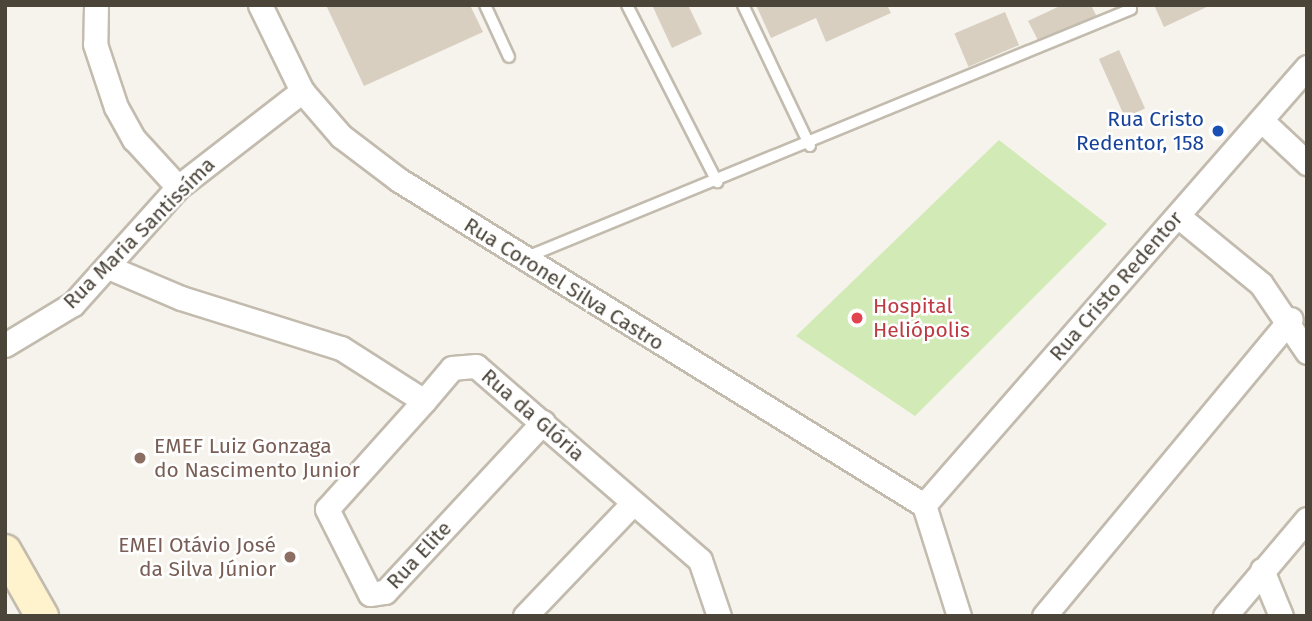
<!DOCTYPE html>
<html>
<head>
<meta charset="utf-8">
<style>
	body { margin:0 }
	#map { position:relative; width:1312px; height:621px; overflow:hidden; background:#f6f3ec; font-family:"Fira Sans",sans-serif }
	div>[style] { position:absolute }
	.green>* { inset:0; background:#d2eab5 }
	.building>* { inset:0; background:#d8cfc1; transform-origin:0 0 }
	.roads { filter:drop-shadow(2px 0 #c2bbae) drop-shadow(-2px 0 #c2bbae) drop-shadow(0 2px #c2bbae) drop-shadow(0 -2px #c2bbae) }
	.lane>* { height:10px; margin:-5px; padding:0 5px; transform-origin:5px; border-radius:5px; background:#fff }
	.street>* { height:23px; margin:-11.5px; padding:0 11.5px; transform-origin:11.5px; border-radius:11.5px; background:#fff }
	.secondary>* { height:32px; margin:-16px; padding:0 16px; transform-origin:16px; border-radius:16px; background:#fff3cd }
	.dots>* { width:19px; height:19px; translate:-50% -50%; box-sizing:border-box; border:4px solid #fff; border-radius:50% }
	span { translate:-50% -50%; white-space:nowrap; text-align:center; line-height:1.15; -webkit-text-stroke:5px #fff; paint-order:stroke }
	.transit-label { font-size:21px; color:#164399 }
	.right { translate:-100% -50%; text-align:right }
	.street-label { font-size:21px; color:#4b4439 }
	.health-label { font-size:21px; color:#be3a42 }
	.left { translate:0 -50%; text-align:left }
	.education-label { font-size:21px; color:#785e54 }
	.frame { position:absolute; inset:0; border:7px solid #4b4439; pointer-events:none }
</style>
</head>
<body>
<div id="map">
	<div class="green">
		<i style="clip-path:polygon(999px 140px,1107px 224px,915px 416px,796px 336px)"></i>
	</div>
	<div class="building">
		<i style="clip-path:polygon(326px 5px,470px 5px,483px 32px,364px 86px)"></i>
		<i style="clip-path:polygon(652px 5px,688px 5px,702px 34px,672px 48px)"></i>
		<i style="clip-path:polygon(756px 5px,887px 5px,891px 13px,826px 42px,816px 18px,771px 38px)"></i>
		<i style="clip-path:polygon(1062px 5px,1091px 5px,1098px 19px,1041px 46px,1028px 21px)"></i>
		<i style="clip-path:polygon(1154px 5px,1211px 5px,1164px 27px)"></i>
		<i style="left:1005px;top:12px;width:36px;height:55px;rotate:67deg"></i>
		<i style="left:1119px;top:50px;width:64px;height:22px;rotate:66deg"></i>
	</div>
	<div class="roads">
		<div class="lane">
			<i style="left:485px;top:5px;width:57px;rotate:65.2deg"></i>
			<i style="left:627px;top:5px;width:199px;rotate:63deg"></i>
			<i style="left:743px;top:5px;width:156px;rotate:64.6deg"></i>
			<i style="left:527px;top:257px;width:653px;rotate:-22.32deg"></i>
		</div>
		<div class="street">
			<i style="left:96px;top:5px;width:39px;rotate:91deg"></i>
			<i style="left:95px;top:44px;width:66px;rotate:71.6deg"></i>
			<i style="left:116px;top:107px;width:37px;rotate:61deg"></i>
			<i style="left:134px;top:139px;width:65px;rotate:47.5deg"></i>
			<i style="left:260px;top:5px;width:96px;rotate:64deg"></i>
			<i style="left:302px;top:91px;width:60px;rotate:49.1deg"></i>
			<i style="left:341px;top:136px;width:73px;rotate:37.2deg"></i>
			<i style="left:399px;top:180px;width:617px;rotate:31.76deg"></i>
			<i style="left:1261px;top:120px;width:63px;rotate:43.1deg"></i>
			<i style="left:1178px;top:216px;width:107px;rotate:39.3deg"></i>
			<i style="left:1261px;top:284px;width:82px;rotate:55.9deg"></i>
			<i style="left:108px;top:267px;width:79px;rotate:23deg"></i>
			<i style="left:181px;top:298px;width:168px;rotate:17.4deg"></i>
			<i style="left:341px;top:348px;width:98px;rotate:32.6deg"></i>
			<i style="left:424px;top:401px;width:43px;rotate:-49.7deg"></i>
			<i style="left:452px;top:368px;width:24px;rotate:-5deg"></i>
			<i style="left:476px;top:366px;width:296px;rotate:40.9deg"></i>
			<i style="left:700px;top:560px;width:59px;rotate:71.3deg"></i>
			<i style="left:5px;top:345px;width:79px;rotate:-31.1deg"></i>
			<i style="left:73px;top:304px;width:157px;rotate:-48.1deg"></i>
			<i style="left:178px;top:187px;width:157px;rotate:-37.7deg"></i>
			<i style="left:424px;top:401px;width:145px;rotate:131.9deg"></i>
			<i style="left:327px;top:509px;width:95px;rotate:63.2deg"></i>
			<i style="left:370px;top:594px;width:15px;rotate:-8deg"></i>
			<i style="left:385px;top:592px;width:232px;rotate:-47.1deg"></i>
			<i style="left:924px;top:505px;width:582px;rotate:-48.83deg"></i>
			<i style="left:924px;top:505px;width:116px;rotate:72.5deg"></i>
			<i style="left:1262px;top:570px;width:50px;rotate:67.6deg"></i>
			<i style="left:525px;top:616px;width:156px;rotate:-46.3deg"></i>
			<i style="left:1044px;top:616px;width:386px;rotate:-50.3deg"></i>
			<i style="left:1225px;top:616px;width:127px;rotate:-49.8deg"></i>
		</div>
		<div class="secondary">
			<i style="left:5px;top:551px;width:75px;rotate:60.4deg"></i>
		</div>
	</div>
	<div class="dots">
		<i style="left:1218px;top:131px;background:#1a4fb4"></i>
		<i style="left:857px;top:318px;background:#e0444e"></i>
		<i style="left:140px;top:458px;background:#8d6e63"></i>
		<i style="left:290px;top:557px;background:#8d6e63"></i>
	</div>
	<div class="transit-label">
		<span class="right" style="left:1204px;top:131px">Rua Cristo<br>Redentor, 158</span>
	</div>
	<div class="street-label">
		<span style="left:139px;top:233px;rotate:-45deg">Rua Maria Santissíma</span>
		<span style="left:564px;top:284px;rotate:32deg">Rua Coronel Silva Castro</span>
		<span style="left:1116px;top:286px;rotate:-49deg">Rua Cristo Redentor</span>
		<span style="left:533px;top:415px;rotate:41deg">Rua da Glória</span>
		<span style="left:419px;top:555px;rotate:-47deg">Rua Elite</span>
	</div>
	<div class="health-label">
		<span class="left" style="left:873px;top:318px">Hospital<br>Heliópolis</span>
	</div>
	<div class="education-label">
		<span class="left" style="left:154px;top:458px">EMEF Luiz Gonzaga<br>do Nascimento Junior</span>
		<span class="right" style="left:276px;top:557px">EMEI Otávio José<br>da Silva Júnior</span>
	</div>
	<div class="frame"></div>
</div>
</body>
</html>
